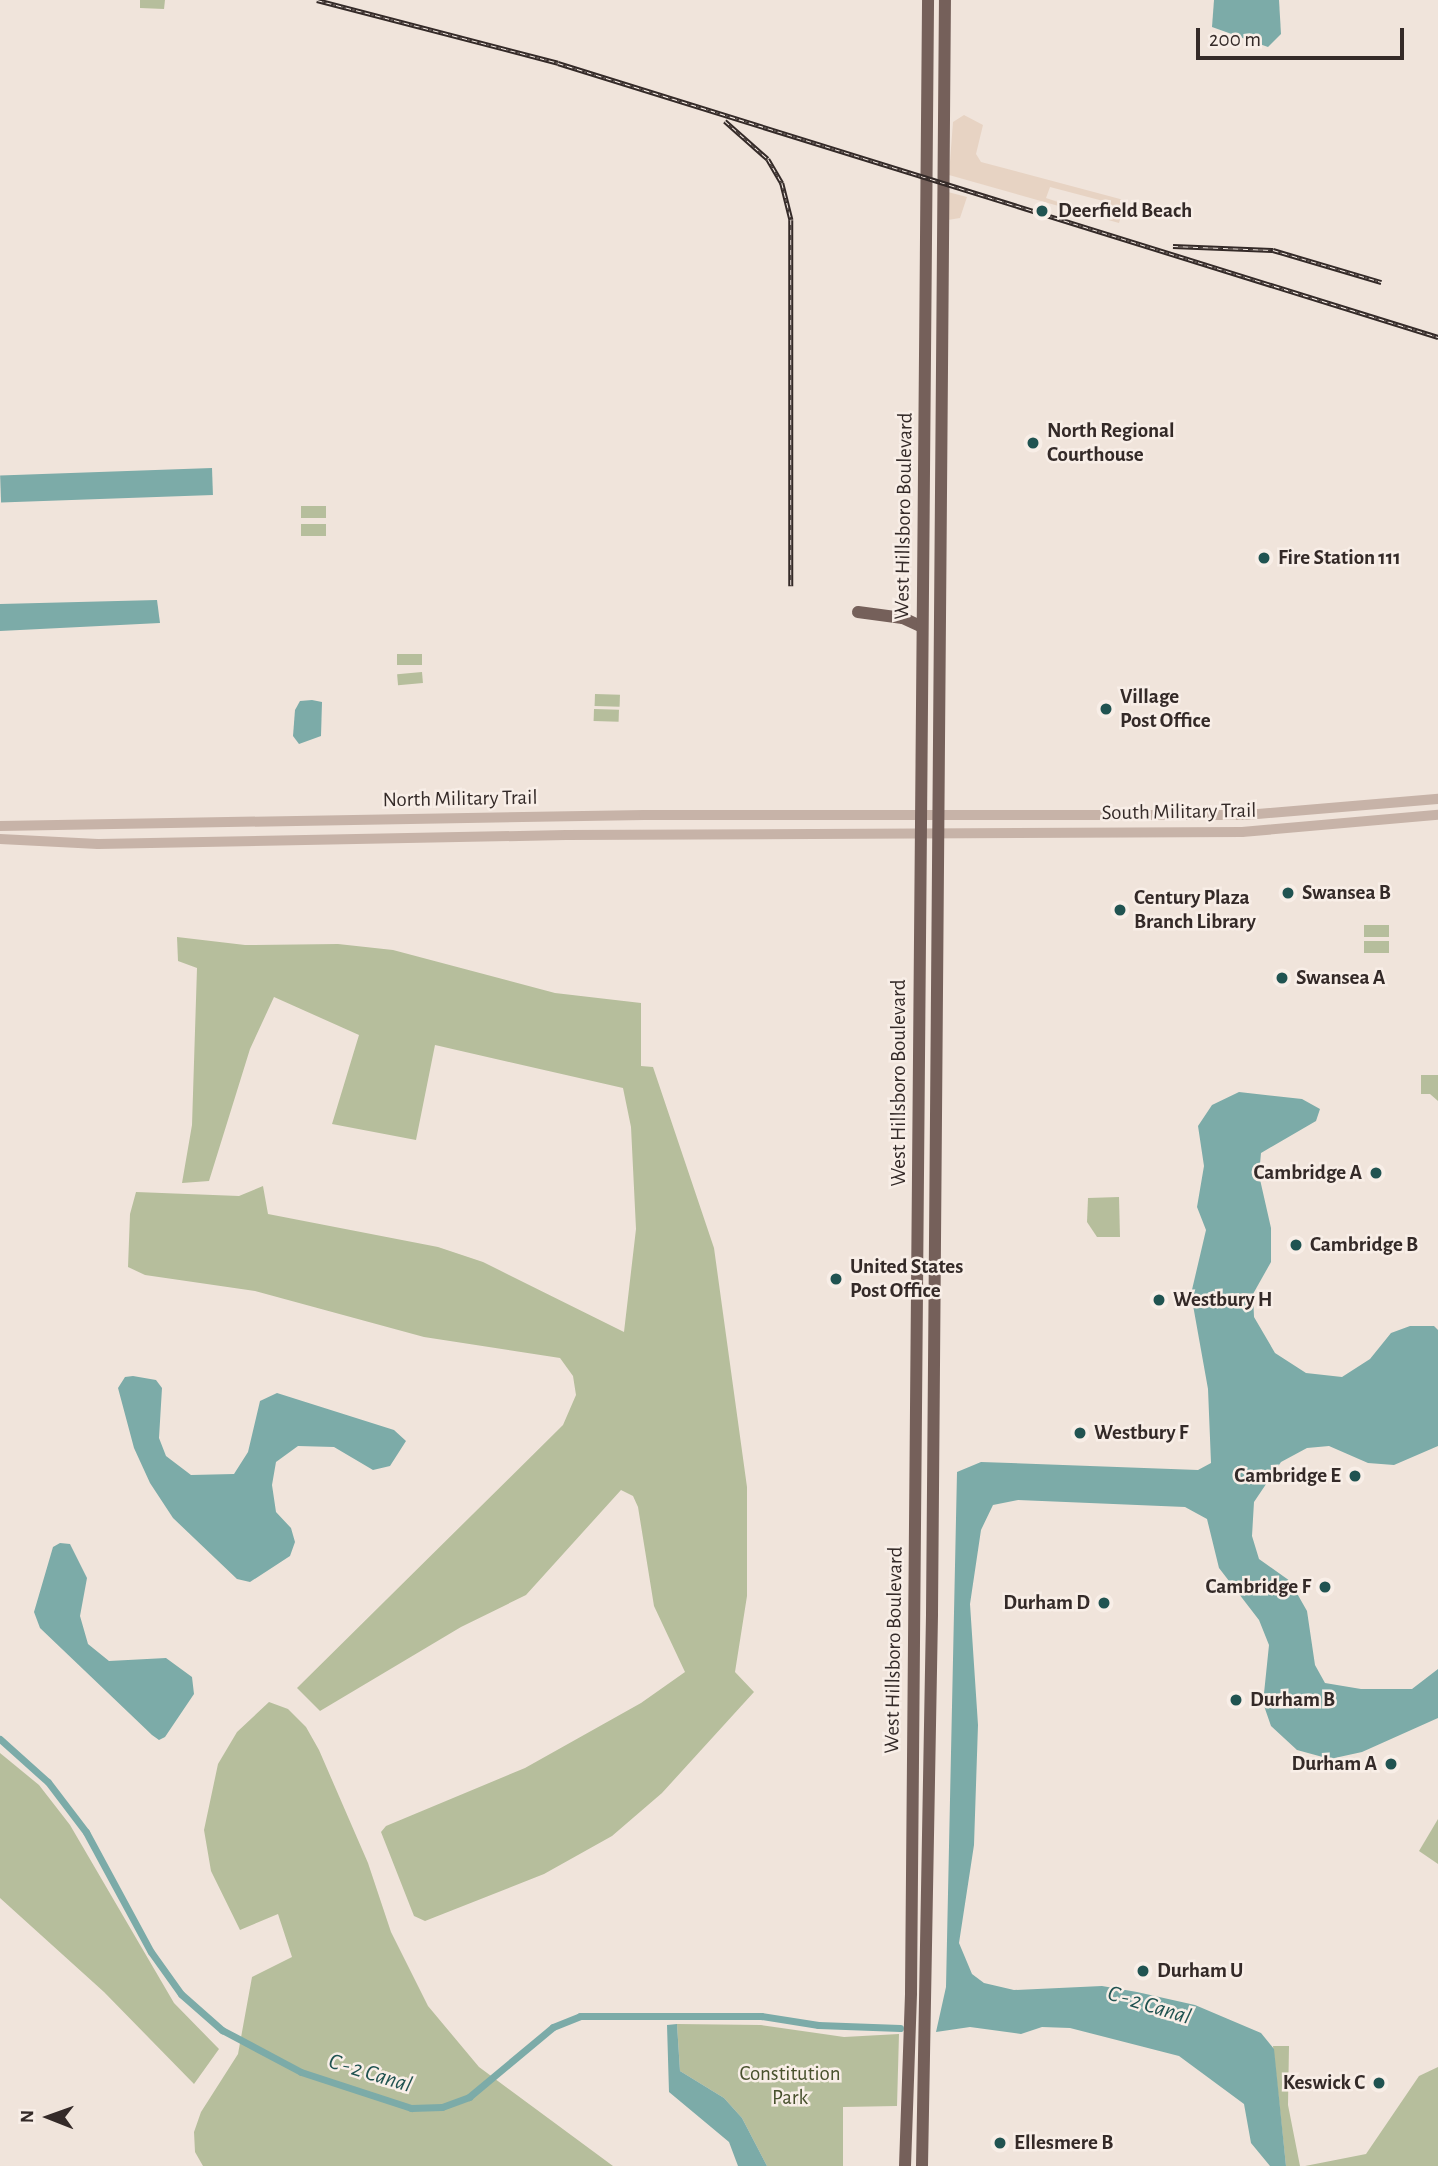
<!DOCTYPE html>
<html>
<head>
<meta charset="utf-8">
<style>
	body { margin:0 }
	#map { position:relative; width:1438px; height:2166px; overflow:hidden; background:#f0e4db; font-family:"Alegreya Sans",sans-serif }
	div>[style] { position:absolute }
	.green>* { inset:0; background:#b6be9c; transform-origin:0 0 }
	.plaza>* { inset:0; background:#e7d3c3 }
	.water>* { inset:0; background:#7caba8; transform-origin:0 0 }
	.canal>* { height:7px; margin:-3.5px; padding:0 3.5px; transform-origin:3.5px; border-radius:3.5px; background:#7caba8 }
	.minor>* { height:10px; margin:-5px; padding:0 5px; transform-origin:5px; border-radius:5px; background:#c7b3a8 }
	.major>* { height:12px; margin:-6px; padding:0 6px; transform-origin:6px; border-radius:6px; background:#75605a }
	.rail>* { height:4.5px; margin-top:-2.25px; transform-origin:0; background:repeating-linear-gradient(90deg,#f8eee7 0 5px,#342a28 0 10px); box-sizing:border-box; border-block:2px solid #342a28 }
	.dots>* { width:19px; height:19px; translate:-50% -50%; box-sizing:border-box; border:4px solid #f8eee7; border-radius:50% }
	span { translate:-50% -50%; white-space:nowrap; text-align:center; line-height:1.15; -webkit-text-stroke:5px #f8eee7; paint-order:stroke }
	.poi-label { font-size:21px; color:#342a28; font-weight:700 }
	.left { translate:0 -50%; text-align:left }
	.right { translate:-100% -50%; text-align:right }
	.street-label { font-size:21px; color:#342a28 }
	.park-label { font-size:21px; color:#48512d }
	.water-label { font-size:23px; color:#205351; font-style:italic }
	.north { position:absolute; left:14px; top:2082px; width:70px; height:70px; -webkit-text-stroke:5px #f8eee7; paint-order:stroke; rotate:271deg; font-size:19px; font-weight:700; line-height:28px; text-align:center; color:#342a28 }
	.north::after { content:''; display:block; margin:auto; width:24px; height:32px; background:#342a28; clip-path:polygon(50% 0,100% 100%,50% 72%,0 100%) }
	.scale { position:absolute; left:1196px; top:28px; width:208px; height:32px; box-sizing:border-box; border:4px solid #342a28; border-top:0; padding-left:9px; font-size:21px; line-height:24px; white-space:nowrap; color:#342a28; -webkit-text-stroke:5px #f8eee7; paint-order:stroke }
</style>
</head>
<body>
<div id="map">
	<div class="green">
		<i style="clip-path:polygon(140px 0,165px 0,164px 9px,140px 8px)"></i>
		<i style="left:301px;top:506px;width:25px;height:12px"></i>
		<i style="left:301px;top:524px;width:25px;height:12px"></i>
		<i style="left:397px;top:654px;width:25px;height:11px"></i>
		<i style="left:422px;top:672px;width:11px;height:25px;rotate:85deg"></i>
		<i style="left:595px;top:694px;width:25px;height:12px;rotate:2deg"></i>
		<i style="left:594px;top:709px;width:25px;height:12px;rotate:2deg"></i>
		<i style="left:1364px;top:925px;width:25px;height:12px"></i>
		<i style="clip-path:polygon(177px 937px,245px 945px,338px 944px,393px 950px,555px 993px,641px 1003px,641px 1066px,653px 1067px,714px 1248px,747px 1487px,747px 1596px,735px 1672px,754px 1692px,662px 1793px,612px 1836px,544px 1874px,425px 1921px,414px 1916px,381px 1832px,386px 1826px,525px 1768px,641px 1703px,685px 1672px,654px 1606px,638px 1507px,633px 1496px,621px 1490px,526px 1595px,461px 1627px,320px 1711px,297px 1688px,563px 1425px,576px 1395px,573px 1376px,560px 1358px,424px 1337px,255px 1291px,145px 1275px,128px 1267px,130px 1214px,136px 1192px,239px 1196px,263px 1186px,268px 1214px,438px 1247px,483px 1262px,624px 1332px,636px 1229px,631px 1127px,623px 1088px,435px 1045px,416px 1140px,332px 1124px,359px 1035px,274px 997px,250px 1049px,209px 1181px,182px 1183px,192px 1125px,197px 968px,178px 961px)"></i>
		<i style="left:1364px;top:941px;width:25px;height:12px"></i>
		<i style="clip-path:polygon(1421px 1075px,1438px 1075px,1438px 1101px,1430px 1094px,1421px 1094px)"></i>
		<i style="clip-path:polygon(1119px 1197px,1120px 1237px,1097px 1237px,1087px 1222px,1088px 1198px)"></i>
		<i style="clip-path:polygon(269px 1702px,288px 1709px,306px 1727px,319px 1750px,368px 1863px,391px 1932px,428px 2006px,479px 2067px,613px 2166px,203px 2166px,195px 2152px,194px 2132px,201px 2112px,238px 2054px,252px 1977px,292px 1957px,278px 1914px,240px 1930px,211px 1871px,204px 1830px,218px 1764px,237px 1732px)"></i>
		<i style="clip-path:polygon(0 1753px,39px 1785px,70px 1825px,174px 2003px,219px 2049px,194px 2084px,104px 1992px,0 1898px)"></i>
		<i style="clip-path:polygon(1438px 1819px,1438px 1864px,1419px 1851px)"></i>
		<i style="clip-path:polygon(677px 2024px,761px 2025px,844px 2037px,899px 2034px,897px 2106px,843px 2107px,843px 2166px,767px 2166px,742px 2118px,724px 2098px,680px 2071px)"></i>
		<i style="clip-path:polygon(1273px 2046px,1289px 2046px,1288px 2105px,1300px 2166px,1286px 2166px)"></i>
		<i style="clip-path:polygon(1438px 2067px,1438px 2166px,1305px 2166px,1366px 2154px,1419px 2076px)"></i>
	</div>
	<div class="plaza">
		<i style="clip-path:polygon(evenodd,964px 115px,983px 125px,976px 154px,981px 162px,1120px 199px,1125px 203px,1119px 223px,949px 175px,953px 122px,964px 115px,1050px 187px,1107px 202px,1103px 217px,1046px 198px,1050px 187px)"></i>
		<i style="clip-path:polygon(948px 192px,967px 197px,960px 218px,948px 220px)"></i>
	</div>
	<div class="water">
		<i style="clip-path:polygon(1279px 0,1281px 34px,1268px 47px,1212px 27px,1214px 0)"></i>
		<i style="left:212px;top:468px;width:27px;height:212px;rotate:88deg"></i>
		<i style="clip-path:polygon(157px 600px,160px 623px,0 631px,0 604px)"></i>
		<i style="clip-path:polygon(312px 700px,322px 702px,321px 736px,299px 744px,293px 736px,295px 710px,300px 701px)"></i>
		<i style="clip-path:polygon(1239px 1092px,1302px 1099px,1320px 1109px,1316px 1121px,1261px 1153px,1259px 1175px,1271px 1228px,1271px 1262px,1253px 1294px,1254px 1317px,1275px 1353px,1306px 1373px,1342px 1377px,1370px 1359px,1391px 1333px,1410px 1326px,1434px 1326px,1438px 1330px,1438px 1446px,1394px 1465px,1368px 1463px,1329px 1446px,1307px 1448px,1281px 1462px,1254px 1502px,1252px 1536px,1259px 1559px,1290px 1581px,1307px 1611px,1315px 1665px,1325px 1683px,1361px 1689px,1412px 1689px,1438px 1669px,1438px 1718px,1362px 1752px,1330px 1759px,1297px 1750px,1271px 1726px,1263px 1703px,1269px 1645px,1259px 1620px,1219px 1568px,1207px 1519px,1185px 1507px,1018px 1500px,993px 1505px,981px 1530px,970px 1604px,978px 1725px,974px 1845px,959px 1943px,972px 1974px,984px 1983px,1014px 1990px,1102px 1986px,1137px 1992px,1195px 2005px,1261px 2033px,1274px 2049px,1286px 2166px,1270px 2166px,1251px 2143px,1244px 2104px,1179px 2056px,1070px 2028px,1042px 2027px,1021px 2034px,970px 2027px,936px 2032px,946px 1987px,957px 1472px,981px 1462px,1198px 1470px,1211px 1463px,1208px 1389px,1191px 1294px,1206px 1230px,1197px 1207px,1204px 1166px,1198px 1126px,1212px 1105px)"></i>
		<i style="clip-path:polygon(133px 1376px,156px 1380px,162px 1388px,159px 1438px,166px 1456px,191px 1475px,234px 1474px,248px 1452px,260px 1401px,277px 1393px,394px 1430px,406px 1441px,390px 1466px,373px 1470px,334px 1447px,298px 1446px,276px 1462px,272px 1485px,276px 1512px,291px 1528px,295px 1542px,290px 1556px,250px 1582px,237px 1579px,173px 1518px,150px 1483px,134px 1448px,118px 1388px,125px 1377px)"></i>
		<i style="clip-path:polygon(60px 1543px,70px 1544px,87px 1578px,80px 1616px,88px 1644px,109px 1661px,166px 1658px,192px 1677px,194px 1694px,165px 1737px,159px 1740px,152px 1735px,40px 1628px,34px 1612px,53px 1547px)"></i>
		<i style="clip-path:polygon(677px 2024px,680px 2071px,724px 2098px,742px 2118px,767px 2166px,738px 2166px,729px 2142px,669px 2092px,667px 2025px)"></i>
	</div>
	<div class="canal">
		<i style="left:0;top:1739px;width:64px;rotate:41.9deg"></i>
		<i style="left:48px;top:1782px;width:63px;rotate:52.8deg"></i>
		<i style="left:86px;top:1832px;width:136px;rotate:61.6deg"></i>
		<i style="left:151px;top:1952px;width:52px;rotate:54.5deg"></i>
		<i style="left:181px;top:1994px;width:55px;rotate:41.3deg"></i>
		<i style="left:222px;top:2030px;width:89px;rotate:28deg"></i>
		<i style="left:301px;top:2072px;width:116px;rotate:18.1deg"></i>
		<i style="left:411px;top:2108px;width:31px;rotate:-2deg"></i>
		<i style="left:442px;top:2107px;width:29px;rotate:-20deg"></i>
		<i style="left:469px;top:2097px;width:109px;rotate:-39.8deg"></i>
		<i style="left:553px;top:2027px;width:29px;rotate:-22deg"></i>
		<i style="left:580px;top:2016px;width:181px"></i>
		<i style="left:761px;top:2016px;width:58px;rotate:9deg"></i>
		<i style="left:818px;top:2025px;width:82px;rotate:2.1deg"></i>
	</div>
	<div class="minor">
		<i style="left:0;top:826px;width:644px;rotate:-0.98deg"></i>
		<i style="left:644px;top:815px;width:602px"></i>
		<i style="left:1246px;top:815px;width:193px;rotate:-4.8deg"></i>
		<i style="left:0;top:839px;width:98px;rotate:2.9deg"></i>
		<i style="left:98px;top:844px;width:468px;rotate:-1.1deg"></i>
		<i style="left:566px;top:835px;width:676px;rotate:-0.25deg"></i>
		<i style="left:1242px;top:832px;width:197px;rotate:-5deg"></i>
	</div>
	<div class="major">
		<i style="left:858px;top:612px;width:45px;rotate:7.6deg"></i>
		<i style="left:903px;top:618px;width:21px;rotate:25deg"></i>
		<i style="left:905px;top:2166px;width:173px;rotate:-88deg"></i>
		<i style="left:911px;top:1993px;width:1993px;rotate:-89.51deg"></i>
		<i style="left:922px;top:2166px;width:552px;rotate:-88.96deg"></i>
		<i style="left:932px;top:1614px;width:1614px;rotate:-89.54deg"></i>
	</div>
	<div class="rail">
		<i style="left:317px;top:0;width:249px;rotate:14.6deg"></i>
		<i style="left:558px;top:63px;width:922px;rotate:17.29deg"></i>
		<i style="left:725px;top:121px;width:57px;rotate:41.5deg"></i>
		<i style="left:768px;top:159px;width:28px;rotate:60deg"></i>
		<i style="left:782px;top:183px;width:38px;rotate:76deg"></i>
		<i style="left:791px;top:220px;width:366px;rotate:90deg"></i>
		<i style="left:1173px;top:246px;width:100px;rotate:2.3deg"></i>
		<i style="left:1273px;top:250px;width:113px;rotate:16.5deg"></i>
	</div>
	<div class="dots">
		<i style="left:1042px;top:211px;background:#205351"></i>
		<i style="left:1033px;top:443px;background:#205351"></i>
		<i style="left:1264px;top:558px;background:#205351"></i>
		<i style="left:1106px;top:709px;background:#205351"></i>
		<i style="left:1288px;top:893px;background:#205351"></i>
		<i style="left:1120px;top:910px;background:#205351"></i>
		<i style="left:1282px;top:978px;background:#205351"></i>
		<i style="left:1376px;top:1173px;background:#205351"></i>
		<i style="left:1296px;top:1245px;background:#205351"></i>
		<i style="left:836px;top:1279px;background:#205351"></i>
		<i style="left:1159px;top:1300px;background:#205351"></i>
		<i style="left:1080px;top:1433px;background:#205351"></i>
		<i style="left:1355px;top:1476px;background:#205351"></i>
		<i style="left:1325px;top:1587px;background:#205351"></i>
		<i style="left:1104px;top:1603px;background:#205351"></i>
		<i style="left:1236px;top:1700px;background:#205351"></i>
		<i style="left:1391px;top:1764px;background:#205351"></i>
		<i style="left:1143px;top:1971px;background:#205351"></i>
		<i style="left:1379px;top:2083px;background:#205351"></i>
		<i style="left:1000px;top:2143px;background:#205351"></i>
	</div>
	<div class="poi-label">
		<span class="left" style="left:1058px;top:211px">Deerfield Beach</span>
		<span class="left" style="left:1047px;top:443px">North Regional<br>Courthouse</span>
		<span class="left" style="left:1278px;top:558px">Fire Station 111</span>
		<span class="left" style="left:1120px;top:709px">Village<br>Post Office</span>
		<span class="left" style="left:1302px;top:893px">Swansea B</span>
		<span class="left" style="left:1134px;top:910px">Century Plaza<br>Branch Library</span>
		<span class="left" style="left:1296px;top:978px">Swansea A</span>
		<span class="right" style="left:1362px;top:1173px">Cambridge A</span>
		<span class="left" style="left:1310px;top:1245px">Cambridge B</span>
		<span class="left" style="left:850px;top:1279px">United States<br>Post Office</span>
		<span class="left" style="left:1173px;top:1300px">Westbury H</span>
		<span class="left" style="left:1094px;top:1433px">Westbury F</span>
		<span class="right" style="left:1341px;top:1476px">Cambridge E</span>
		<span class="right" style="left:1311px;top:1587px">Cambridge F</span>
		<span class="right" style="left:1090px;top:1603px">Durham D</span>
		<span class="left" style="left:1250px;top:1700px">Durham B</span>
		<span class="right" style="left:1377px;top:1764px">Durham A</span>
		<span class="left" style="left:1157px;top:1971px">Durham U</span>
		<span class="right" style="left:1365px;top:2083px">Keswick C</span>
		<span class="left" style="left:1014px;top:2143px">Ellesmere B</span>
	</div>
	<div class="street-label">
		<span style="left:904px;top:516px;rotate:-89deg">West Hillsboro Boulevard</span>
		<span style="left:460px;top:799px;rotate:-1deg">North Military Trail</span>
		<span style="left:1179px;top:812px;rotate:-1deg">South Military Trail</span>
		<span style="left:899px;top:1083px;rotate:-90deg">West Hillsboro Boulevard</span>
		<span style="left:894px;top:1650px;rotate:-89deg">West Hillsboro Boulevard</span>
	</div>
	<div class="park-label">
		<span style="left:790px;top:2086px">Constitution<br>Park</span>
	</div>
	<div class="water-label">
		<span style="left:1149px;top:2006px;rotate:17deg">C - 2 Canal</span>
		<span style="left:370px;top:2074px;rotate:17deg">C - 2 Canal</span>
	</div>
	<div class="north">N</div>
	<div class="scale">200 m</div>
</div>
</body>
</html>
